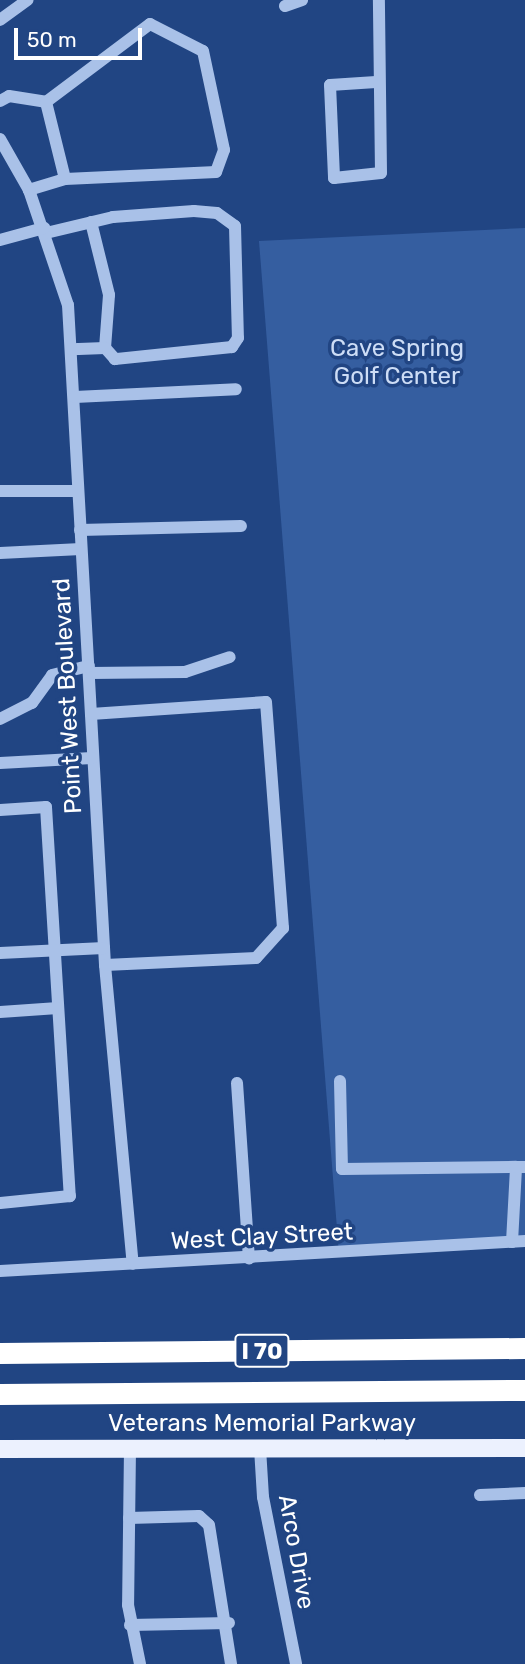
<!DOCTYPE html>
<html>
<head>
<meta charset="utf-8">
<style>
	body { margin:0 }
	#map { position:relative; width:525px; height:1664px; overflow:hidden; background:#214583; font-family:Rubik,sans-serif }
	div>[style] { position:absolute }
	.green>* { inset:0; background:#355ea0 }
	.minor>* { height:12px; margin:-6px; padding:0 6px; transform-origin:6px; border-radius:6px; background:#a9c1e8 }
	.major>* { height:18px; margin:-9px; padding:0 9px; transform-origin:9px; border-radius:9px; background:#ecf1fe }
	.highway>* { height:21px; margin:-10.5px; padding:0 10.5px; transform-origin:10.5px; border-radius:10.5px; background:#fff }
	span { translate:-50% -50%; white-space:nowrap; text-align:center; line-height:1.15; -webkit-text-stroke:7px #214583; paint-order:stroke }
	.shield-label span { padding:2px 5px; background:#214583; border:2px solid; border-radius:5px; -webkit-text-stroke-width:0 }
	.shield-label { font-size:23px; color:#fff; font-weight:700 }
	.park-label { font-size:24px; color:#cdddf6 }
	.street-label { font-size:24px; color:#fff }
	.scale { position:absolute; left:14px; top:28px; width:128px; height:32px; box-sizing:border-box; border:4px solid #fff; border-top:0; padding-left:9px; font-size:21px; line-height:24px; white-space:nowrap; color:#fff; -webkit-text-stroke:5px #214583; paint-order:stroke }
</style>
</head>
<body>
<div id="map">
	<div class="green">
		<i style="clip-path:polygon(525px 228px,525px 1244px,339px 1254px,259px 241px)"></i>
	</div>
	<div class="minor">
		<i style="left:285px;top:6px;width:18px;rotate:-19deg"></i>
		<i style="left:0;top:20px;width:34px;rotate:-36deg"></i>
		<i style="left:376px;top:82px;width:46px;rotate:176.3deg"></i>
		<i style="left:330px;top:85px;width:93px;rotate:87.5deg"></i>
		<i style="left:334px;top:178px;width:47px;rotate:-6.1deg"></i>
		<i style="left:381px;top:173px;width:173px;rotate:-90.7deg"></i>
		<i style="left:0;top:101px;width:10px;rotate:-29deg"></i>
		<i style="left:9px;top:96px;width:37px;rotate:9deg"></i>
		<i style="left:46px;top:102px;width:130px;rotate:-36.9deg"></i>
		<i style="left:150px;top:24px;width:59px;rotate:27deg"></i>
		<i style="left:203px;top:51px;width:101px;rotate:78deg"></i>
		<i style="left:224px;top:150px;width:23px;rotate:110deg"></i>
		<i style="left:216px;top:172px;width:151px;rotate:177.3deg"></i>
		<i style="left:65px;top:179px;width:38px;rotate:163deg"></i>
		<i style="left:46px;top:102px;width:79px;rotate:76.1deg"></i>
		<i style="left:0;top:139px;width:59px;rotate:60.4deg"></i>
		<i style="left:29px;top:190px;width:121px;rotate:71.3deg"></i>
		<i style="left:68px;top:305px;width:661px;rotate:86.79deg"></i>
		<i style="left:105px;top:965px;width:300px;rotate:84.7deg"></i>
		<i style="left:91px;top:222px;width:75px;rotate:76.1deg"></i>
		<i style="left:109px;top:295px;width:53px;rotate:94.3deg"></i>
		<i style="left:46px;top:233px;width:69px;rotate:-13.4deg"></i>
		<i style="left:113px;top:217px;width:81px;rotate:-4.2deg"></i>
		<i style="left:194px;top:211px;width:23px;rotate:5deg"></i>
		<i style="left:217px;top:213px;width:22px;rotate:36deg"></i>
		<i style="left:235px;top:226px;width:112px;rotate:88.5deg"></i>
		<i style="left:238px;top:338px;width:11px;rotate:124deg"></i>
		<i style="left:232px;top:347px;width:118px;rotate:174.1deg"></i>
		<i style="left:115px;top:359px;width:15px;rotate:-132deg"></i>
		<i style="left:105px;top:348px;width:33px;rotate:178deg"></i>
		<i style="left:0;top:240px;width:46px;rotate:-15.3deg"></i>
		<i style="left:75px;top:397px;width:161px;rotate:-2.8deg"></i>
		<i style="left:0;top:491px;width:78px"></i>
		<i style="left:80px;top:530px;width:161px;rotate:-1.4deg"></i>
		<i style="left:0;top:553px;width:81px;rotate:-2.8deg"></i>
		<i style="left:90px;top:673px;width:95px;rotate:-0.6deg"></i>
		<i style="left:185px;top:672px;width:47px;rotate:-18.4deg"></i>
		<i style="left:91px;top:714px;width:175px;rotate:-3.9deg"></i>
		<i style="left:266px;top:702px;width:227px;rotate:85.7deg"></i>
		<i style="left:283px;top:928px;width:40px;rotate:132deg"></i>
		<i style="left:256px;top:958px;width:151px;rotate:177.3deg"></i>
		<i style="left:0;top:719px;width:36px;rotate:-27deg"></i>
		<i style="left:32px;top:703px;width:34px;rotate:-54deg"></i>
		<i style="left:52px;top:675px;width:38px;rotate:-14deg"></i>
		<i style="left:0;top:763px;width:92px;rotate:-3.1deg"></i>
		<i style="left:0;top:810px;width:46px;rotate:-3.7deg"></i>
		<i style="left:46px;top:807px;width:390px;rotate:86.5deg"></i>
		<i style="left:70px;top:1196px;width:70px;rotate:174.3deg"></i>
		<i style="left:0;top:953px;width:104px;rotate:-2.8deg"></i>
		<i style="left:0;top:1012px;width:58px;rotate:-3.9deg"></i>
		<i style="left:340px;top:1081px;width:88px;rotate:88.7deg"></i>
		<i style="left:342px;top:1169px;width:174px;rotate:-0.7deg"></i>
		<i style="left:237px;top:1083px;width:176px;rotate:86.1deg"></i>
		<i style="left:512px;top:1242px;width:75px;rotate:-86.9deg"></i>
		<i style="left:516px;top:1167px;width:9px"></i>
		<i style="left:0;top:1271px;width:526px;rotate:-3.27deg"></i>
		<i style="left:130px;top:1448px;width:157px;rotate:90.7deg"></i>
		<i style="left:128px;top:1605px;width:60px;rotate:78.5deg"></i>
		<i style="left:260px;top:1448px;width:49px;rotate:86.5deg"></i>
		<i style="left:263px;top:1497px;width:170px;rotate:78.8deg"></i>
		<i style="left:480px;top:1495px;width:45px;rotate:-2.5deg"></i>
		<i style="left:129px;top:1518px;width:70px;rotate:-1.6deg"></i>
		<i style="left:199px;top:1516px;width:13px;rotate:42deg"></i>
		<i style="left:209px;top:1525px;width:141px;rotate:81deg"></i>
		<i style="left:130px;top:1625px;width:99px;rotate:-1.2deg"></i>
	</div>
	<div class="major">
		<i style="left:0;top:1449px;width:525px;rotate:-0.11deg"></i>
	</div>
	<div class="highway">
		<i style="left:0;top:1353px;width:525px;rotate:-0.55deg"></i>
		<i style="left:0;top:1394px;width:525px;rotate:-0.44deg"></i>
	</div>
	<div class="shield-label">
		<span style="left:262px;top:1351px">I 70</span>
	</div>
	<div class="park-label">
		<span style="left:397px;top:363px">Cave Spring<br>Golf Center</span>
	</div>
	<div class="street-label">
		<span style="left:68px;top:696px;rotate:-93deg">Point West Boulevard</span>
		<span style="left:262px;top:1237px;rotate:-3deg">West Clay Street</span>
		<span style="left:262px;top:1424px">Veterans Memorial Parkway</span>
		<span style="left:296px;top:1552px;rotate:80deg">Arco Drive</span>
	</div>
	<div class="scale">50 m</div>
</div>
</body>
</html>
